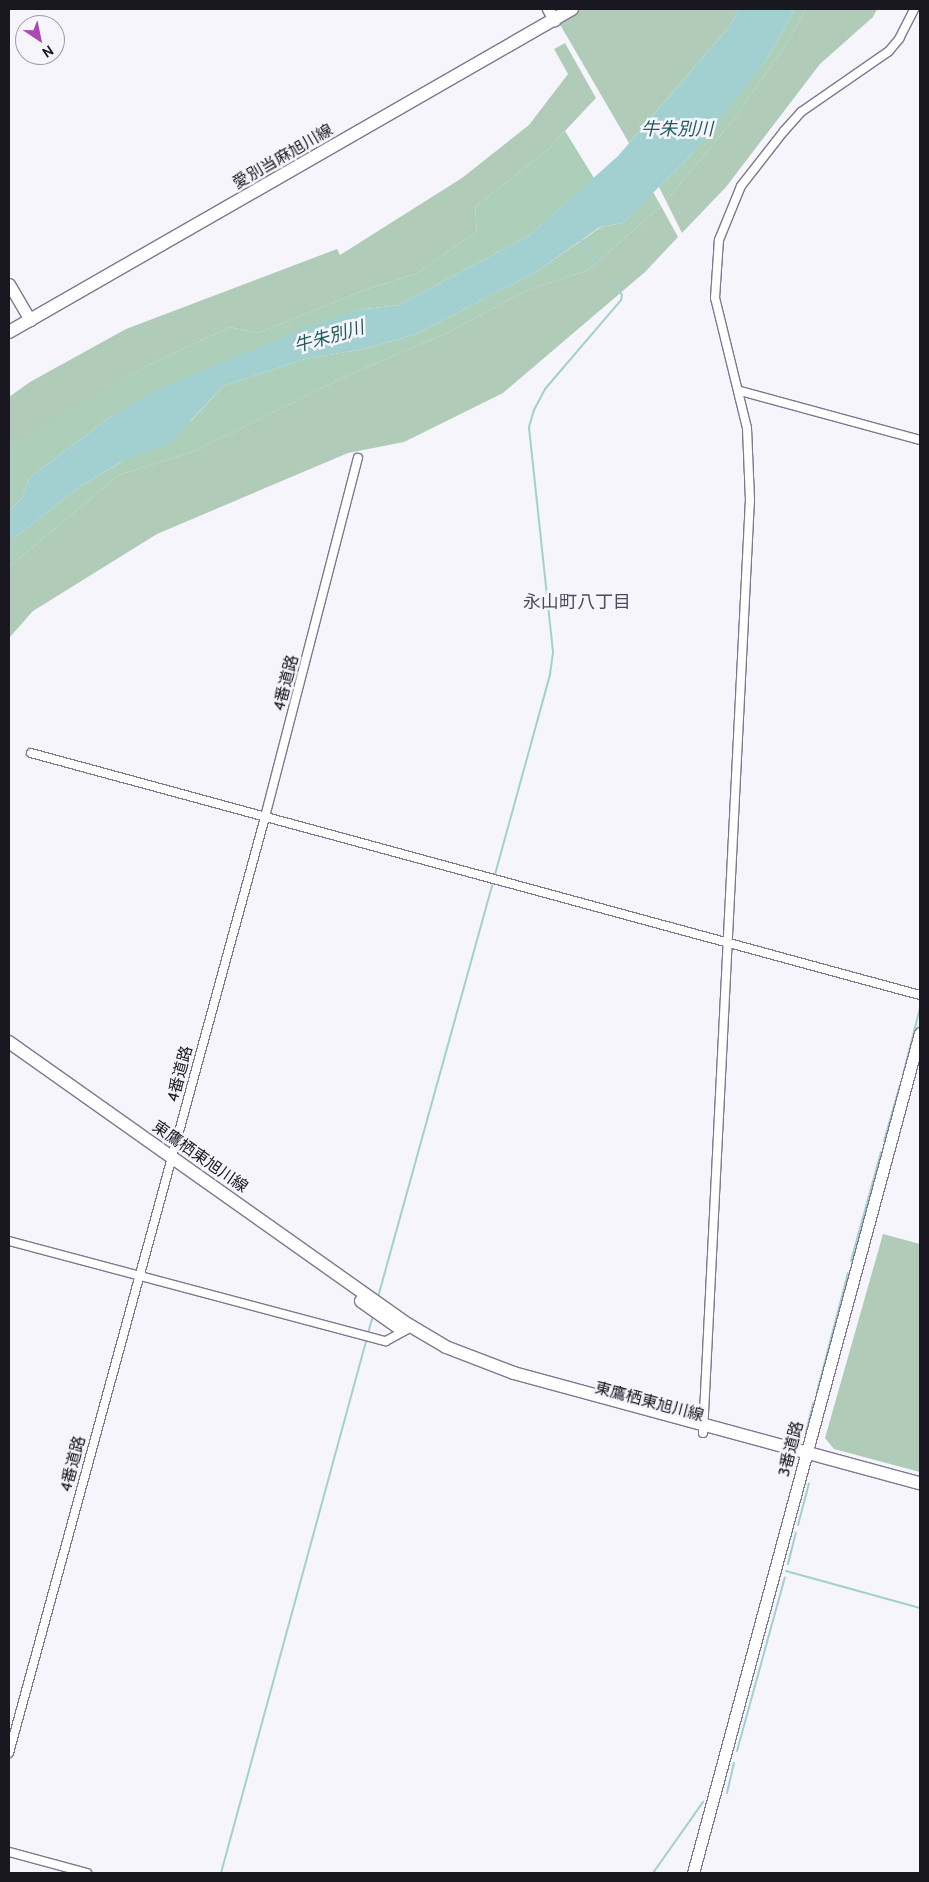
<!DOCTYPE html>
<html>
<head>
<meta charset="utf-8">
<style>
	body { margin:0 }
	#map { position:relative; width:929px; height:1882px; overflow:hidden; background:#f6f5fb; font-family:Cabin,"Noto Sans JP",sans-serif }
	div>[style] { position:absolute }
	.green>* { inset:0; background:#b0ccb9 }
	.forest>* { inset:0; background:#adceb8 }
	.water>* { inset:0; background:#a2d0d0 }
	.stream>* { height:2px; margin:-1px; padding:0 1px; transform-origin:1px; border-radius:1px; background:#a2d0d0 }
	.roads { filter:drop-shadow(1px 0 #7c7991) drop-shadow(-1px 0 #7c7991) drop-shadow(0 1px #7c7991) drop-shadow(0 -1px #7c7991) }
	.street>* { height:8px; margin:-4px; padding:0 4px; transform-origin:4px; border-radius:4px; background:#fff }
	.secondary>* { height:11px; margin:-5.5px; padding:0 5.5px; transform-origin:5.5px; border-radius:5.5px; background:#fff }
	.primary>* { height:12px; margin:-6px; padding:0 6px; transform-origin:6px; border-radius:6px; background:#fff }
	span { translate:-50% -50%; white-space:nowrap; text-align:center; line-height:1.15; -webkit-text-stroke:5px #f6f5fb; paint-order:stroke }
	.street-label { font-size:16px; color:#191821 }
	.water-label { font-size:18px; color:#1e5c5d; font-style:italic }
	.neighbourhood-label { font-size:18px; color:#4e4b61 }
	.frame { position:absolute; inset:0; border:10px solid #191821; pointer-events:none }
	.north { position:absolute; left:15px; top:15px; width:50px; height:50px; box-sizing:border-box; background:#f6f5fb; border:1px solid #9e9da4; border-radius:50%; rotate:146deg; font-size:14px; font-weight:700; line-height:20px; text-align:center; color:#191821 }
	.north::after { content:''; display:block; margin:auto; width:18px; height:22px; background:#aa49b2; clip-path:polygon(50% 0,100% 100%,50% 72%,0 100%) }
</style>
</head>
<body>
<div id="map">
	<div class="green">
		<i style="clip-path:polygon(551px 9px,740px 9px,727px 29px,629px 143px)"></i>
		<i style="clip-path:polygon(806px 9px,877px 9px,873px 17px,820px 64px,726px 187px,682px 233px,666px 201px,735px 118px,789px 40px)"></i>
		<i style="clip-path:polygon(565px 43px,596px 98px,547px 150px,475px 207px,477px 231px,418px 273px,364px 290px,258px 333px,230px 327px,146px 366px,9px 449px,9px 397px,30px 382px,126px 329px,337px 249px,340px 255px,462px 178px,529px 125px,568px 74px,554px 49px)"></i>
		<i style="clip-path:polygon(661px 206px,678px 237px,645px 272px,503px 393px,404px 442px,348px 453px,157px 534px,33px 611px,9px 638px,9px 567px,119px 475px,195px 451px,347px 376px,445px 334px,528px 290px,589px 270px)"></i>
		<i style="clip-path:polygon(883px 1234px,920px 1244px,920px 1472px,834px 1449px,825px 1438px)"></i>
	</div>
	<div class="forest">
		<i style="clip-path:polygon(795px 9px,806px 9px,789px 40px,735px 118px,666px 201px,659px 187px,693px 153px,768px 57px)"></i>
		<i style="clip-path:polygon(565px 131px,594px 178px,530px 235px,399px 305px,357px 310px,113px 415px,29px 478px,22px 498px,9px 511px,9px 449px,19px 441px,146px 366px,230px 327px,258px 333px,364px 290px,418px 273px,477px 231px,475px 207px,547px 150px)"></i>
		<i style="clip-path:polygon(653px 192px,661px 206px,589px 270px,528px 290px,445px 334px,347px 376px,195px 451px,119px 475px,9px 567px,9px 542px,81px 486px,192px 420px,223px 386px,305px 359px,364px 349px,416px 334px,536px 272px,601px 227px,623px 223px)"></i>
	</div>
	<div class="water">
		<i style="clip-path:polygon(740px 9px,795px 9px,768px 57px,726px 113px,693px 153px,623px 223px,600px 227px,536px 272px,416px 334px,364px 349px,305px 359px,223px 386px,170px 443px,121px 462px,81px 486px,9px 542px,9px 511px,22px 498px,29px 478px,113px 415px,154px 391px,307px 327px,357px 310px,399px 305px,530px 235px,618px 156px,727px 29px)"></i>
	</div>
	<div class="stream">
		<i style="left:581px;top:240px;width:30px;rotate:53deg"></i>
		<i style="left:494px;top:878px;width:212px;rotate:-74.6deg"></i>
		<i style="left:550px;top:674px;width:22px;rotate:-82deg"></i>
		<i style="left:553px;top:652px;width:226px;rotate:-96.1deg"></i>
		<i style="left:529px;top:427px;width:18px;rotate:-74deg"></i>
		<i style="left:534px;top:410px;width:24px;rotate:-62deg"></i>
		<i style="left:545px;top:389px;width:117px;rotate:-49.5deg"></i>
		<i style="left:621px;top:300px;width:5px;rotate:-79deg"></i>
		<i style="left:622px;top:295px;width:15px;rotate:-122deg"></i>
		<i style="left:903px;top:1075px;width:69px;rotate:-75.8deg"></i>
		<i style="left:884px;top:1141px;width:58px;rotate:-74.1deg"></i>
		<i style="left:851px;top:1261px;width:113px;rotate:-74.6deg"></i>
		<i style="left:378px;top:1297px;width:431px;rotate:-74.5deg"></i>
		<i style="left:368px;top:1333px;width:18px;rotate:-74deg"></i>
		<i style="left:817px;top:1392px;width:123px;rotate:-75.4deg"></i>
		<i style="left:806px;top:1432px;width:30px;rotate:-76deg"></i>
		<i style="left:798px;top:1525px;width:43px;rotate:-75.3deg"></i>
		<i style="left:788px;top:1564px;width:32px;rotate:-76deg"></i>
		<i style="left:786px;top:1571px;width:139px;rotate:15.4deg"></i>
		<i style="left:737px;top:1751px;width:180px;rotate:-74.6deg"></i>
		<i style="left:727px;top:1793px;width:31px;rotate:-77deg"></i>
		<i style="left:221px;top:1873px;width:555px;rotate:-74.74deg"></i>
		<i style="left:653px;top:1873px;width:87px;rotate:-54.8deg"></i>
	</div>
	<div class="roads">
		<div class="street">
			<i style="left:740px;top:391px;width:187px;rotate:15.2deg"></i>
			<i style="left:31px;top:753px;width:921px;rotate:15.23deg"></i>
			<i style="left:9px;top:1241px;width:390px;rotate:14.9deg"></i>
			<i style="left:386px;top:1341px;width:25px;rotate:-29deg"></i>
			<i style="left:703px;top:1433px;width:934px;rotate:-87.12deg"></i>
			<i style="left:750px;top:500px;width:72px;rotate:-92.4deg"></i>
			<i style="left:747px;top:428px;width:134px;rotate:-103.8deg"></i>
			<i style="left:715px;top:298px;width:58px;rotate:-86.1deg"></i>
			<i style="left:719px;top:240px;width:58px;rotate:-67.8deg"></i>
			<i style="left:741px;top:186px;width:70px;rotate:-52deg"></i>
			<i style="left:784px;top:131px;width:25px;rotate:-48deg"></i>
			<i style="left:801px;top:112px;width:107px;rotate:-34.7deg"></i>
			<i style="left:889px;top:51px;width:16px;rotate:-50deg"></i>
			<i style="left:899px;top:39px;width:34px;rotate:-63deg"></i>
			<i style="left:9px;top:1753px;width:970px;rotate:-74.7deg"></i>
			<i style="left:265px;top:817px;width:371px;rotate:-75.5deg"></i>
			<i style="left:9px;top:1852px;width:81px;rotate:15.1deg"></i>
		</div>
		<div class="secondary">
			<i style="left:548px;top:9px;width:13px;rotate:61deg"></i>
			<i style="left:9px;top:284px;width:42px;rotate:59.7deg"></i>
			<i style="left:693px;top:1873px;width:870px;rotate:-74.88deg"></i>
		</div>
		<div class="primary">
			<i style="left:9px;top:332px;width:649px;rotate:-29.84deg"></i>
			<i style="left:9px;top:1042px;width:490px;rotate:35.3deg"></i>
			<i style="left:409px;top:1325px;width:43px;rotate:30.7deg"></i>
			<i style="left:446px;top:1347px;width:73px;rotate:20.9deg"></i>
			<i style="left:514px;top:1373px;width:421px;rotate:15.2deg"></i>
			<i style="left:361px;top:1301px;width:50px;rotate:35.3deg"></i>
		</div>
	</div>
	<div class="street-label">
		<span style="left:283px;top:157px;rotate:-30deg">愛別当麻旭川線</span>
		<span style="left:286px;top:683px;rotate:-75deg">4番道路</span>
		<span style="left:180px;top:1074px;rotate:-75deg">4番道路</span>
		<span style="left:200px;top:1157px;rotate:35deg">東鷹栖東旭川線</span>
		<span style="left:649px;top:1402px;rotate:15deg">東鷹栖東旭川線</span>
		<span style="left:791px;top:1449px;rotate:-75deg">3番道路</span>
		<span style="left:73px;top:1464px;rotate:-75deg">4番道路</span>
	</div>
	<div class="water-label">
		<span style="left:677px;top:129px">牛朱別川</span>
		<span style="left:329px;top:337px;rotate:-16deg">牛朱別川</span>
	</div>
	<div class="neighbourhood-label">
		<span style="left:577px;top:602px">永山町八丁目</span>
	</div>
	<div class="frame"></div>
	<div class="north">N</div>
</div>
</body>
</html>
